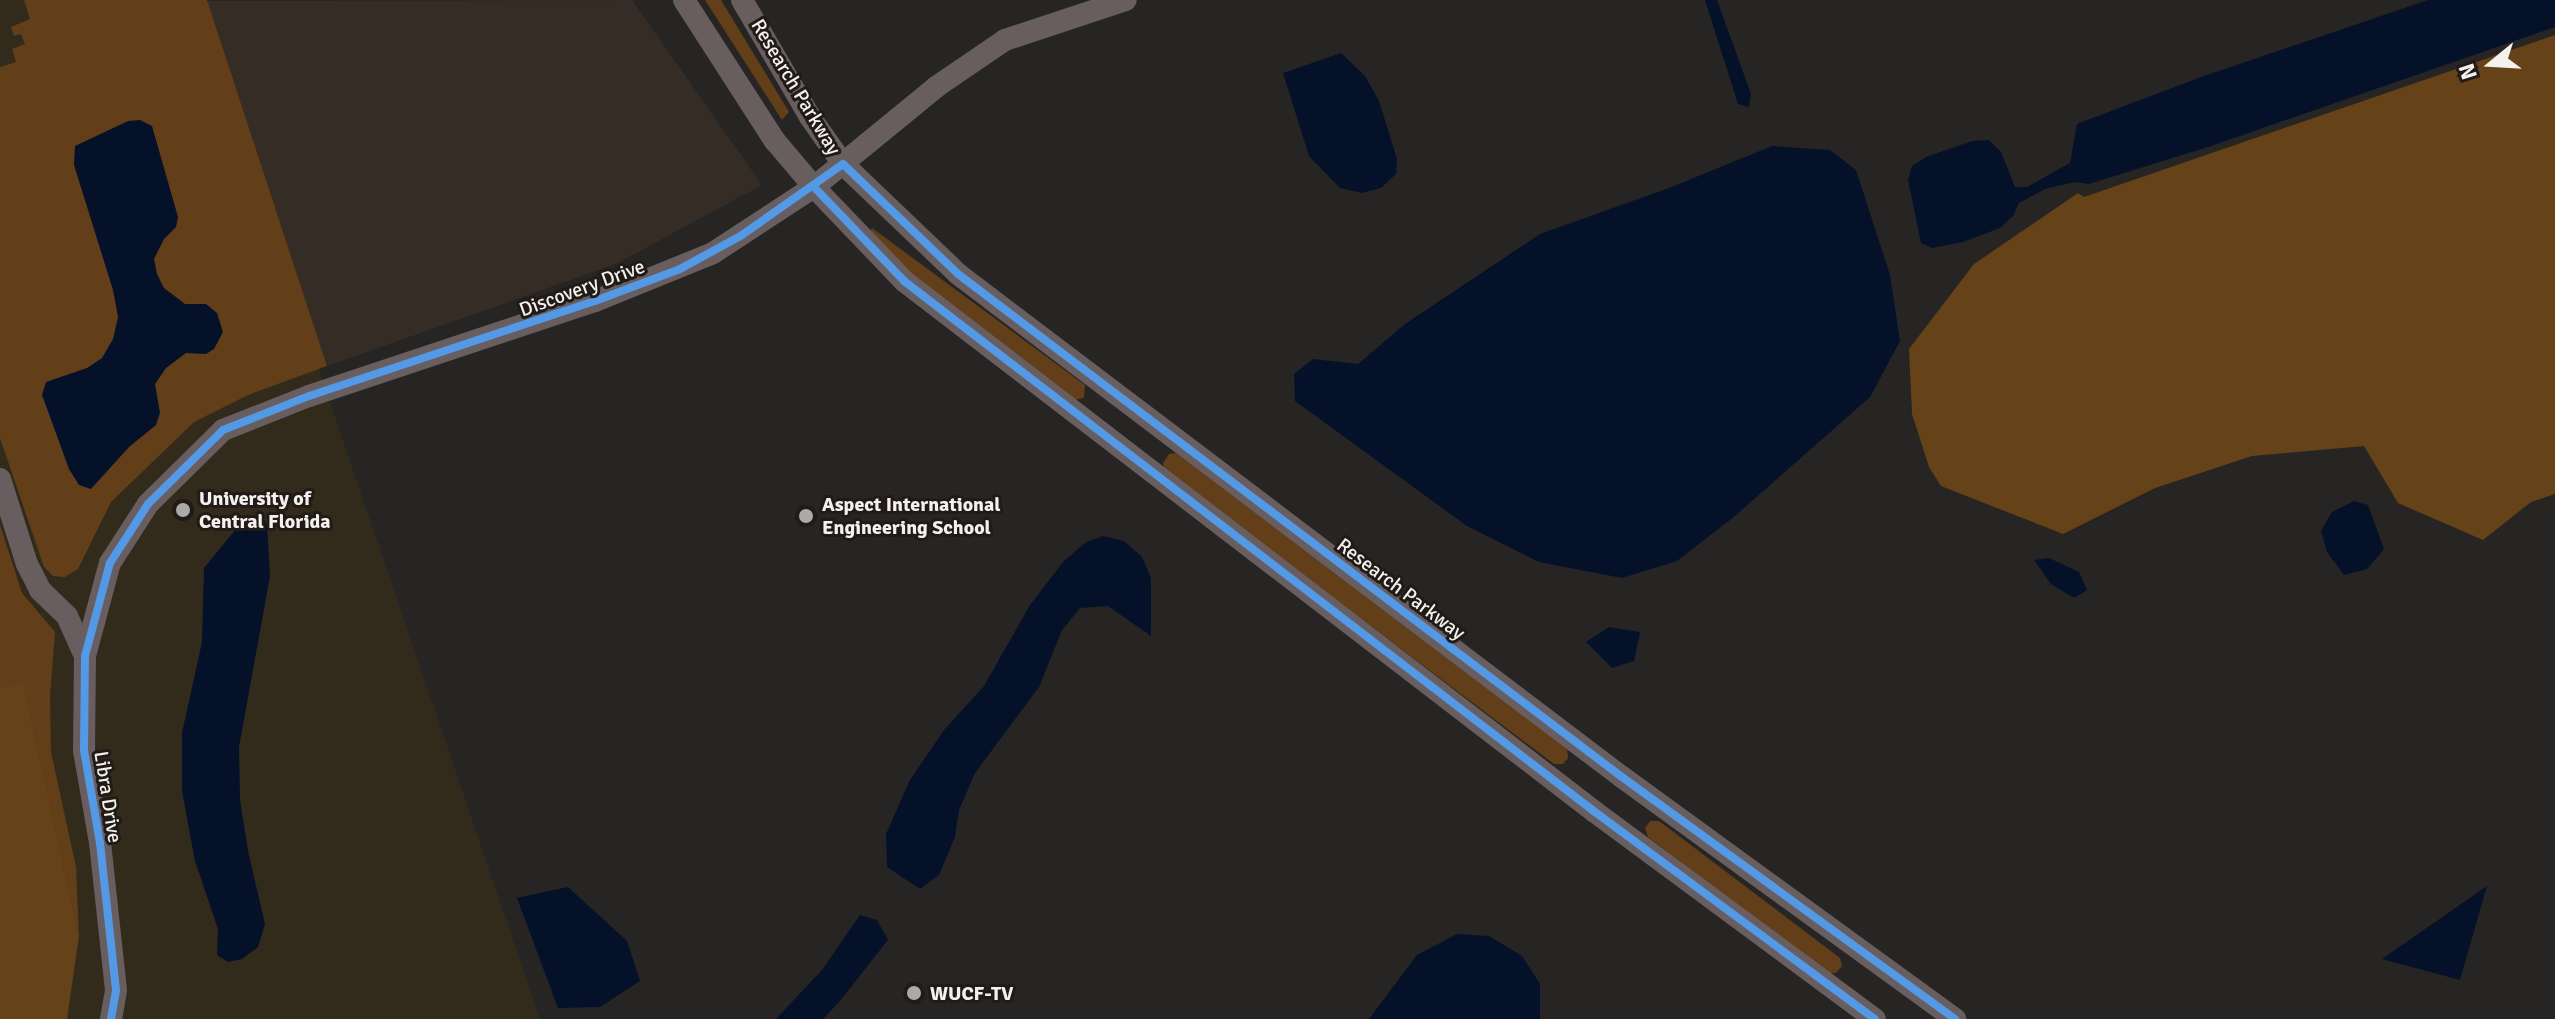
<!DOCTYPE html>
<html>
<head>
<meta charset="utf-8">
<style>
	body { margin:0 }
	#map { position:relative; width:2555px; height:1019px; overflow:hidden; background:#272523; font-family:Signika,sans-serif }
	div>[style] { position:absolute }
	.built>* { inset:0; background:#342c25 }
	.education>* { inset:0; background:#322b1c }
	.green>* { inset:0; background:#623e19 }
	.forest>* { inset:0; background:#664219 }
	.water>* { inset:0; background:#041129 }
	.street>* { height:22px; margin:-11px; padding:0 11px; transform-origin:11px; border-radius:11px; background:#685d5f }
	.cycleway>* { height:8px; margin:-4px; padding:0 4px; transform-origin:4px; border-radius:4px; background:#5399e6 }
	.dots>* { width:22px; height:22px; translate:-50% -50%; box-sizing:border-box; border:4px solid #201b17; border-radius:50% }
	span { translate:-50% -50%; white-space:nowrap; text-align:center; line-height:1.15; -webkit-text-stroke:6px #201b17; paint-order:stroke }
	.street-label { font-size:20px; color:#f3f0ed }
	.poi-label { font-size:20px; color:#f3f0ed; font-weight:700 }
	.left { translate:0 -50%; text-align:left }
	.north { position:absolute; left:2451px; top:24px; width:80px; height:80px; -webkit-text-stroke:6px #201b17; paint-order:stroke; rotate:252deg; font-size:22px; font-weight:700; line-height:32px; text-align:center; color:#f3f0ed }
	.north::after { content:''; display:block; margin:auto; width:28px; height:36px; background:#f3f0ed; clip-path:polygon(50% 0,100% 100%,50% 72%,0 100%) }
</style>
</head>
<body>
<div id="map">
	<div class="built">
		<i style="clip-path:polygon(632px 0,762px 185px,616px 264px,327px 366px,207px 1px)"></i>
	</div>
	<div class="education">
		<i style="clip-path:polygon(0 0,193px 0,540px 1019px,0 1019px)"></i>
	</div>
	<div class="green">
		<i style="clip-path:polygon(24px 0,207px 0,327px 366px,248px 395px,194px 422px,111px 502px,78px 569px,65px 577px,53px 576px,44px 567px,0 438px,0 67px,16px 62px,12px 49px,25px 44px,21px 34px,14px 36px,11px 27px,30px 19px)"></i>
		<i style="clip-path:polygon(705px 0,721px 0,789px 112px,782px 120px)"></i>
		<i style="clip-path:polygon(872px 228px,1085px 385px,1084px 398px,1074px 400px,901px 268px,869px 234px)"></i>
		<i style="clip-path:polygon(1176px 453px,1567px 748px,1568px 758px,1563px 764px,1554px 764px,1165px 471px,1163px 463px,1169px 454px)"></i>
		<i style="clip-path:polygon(0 525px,22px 593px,55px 632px,50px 696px,51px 752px,76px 867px,79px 936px,23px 682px,0 688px)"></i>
		<i style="clip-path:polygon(1650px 821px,1659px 821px,1840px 958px,1842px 966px,1836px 973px,1826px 973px,1648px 837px,1645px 828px)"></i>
	</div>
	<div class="forest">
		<i style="clip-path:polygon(2555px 35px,2555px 494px,2531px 502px,2483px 540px,2398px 503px,2364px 446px,2252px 456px,2155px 488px,2063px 534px,1941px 486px,1929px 467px,1912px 414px,1909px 349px,1974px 264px,2078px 193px,2084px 197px)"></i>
		<i style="clip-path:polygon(23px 681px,79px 936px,67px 1019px,0 1019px,0 688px)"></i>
	</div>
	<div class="water">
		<i style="clip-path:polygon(1705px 0,1717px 0,1751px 94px,1749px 107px,1738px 104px)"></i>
		<i style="clip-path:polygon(2428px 0,2555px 0,2555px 27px,2208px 147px,2089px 184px,2075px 182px,2045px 189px,2019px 203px,2013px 216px,2000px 228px,1963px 242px,1932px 248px,1921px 243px,1908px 180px,1912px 166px,1926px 157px,1972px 141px,1989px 140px,2001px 152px,2015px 187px,2027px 187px,2070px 163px,2077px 124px,2201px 77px)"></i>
		<i style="clip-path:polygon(1341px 53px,1365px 76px,1379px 101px,1397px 159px,1396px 174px,1381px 188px,1362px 193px,1340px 188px,1309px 156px,1283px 73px)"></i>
		<i style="clip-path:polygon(140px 120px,152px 126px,178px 217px,176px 227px,164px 239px,154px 259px,157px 274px,164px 288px,185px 304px,206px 304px,217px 313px,223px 332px,214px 349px,206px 354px,186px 353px,166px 368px,155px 384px,160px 413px,156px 425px,129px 447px,91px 489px,79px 485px,69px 469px,42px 395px,46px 382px,87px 368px,102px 358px,113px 339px,118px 317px,113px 290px,74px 165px,75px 146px,128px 121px)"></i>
		<i style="clip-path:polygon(1772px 146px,1830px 150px,1856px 170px,1890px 275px,1900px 341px,1870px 397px,1735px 516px,1677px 561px,1622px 578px,1539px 562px,1467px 526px,1295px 401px,1294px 374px,1313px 359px,1358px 364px,1405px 324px,1540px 234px,1669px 188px)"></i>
		<i style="clip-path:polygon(2354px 501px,2368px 505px,2384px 549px,2367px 569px,2344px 575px,2327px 552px,2321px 531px,2332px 512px)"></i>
		<i style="clip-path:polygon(262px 516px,267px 525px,270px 576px,239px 747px,240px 800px,248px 851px,265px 924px,258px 947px,242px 959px,228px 962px,217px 955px,218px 929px,195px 861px,182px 791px,182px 733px,202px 642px,204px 568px,236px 529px,253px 518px)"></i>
		<i style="clip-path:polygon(1103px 536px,1124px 541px,1142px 557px,1151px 578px,1151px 636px,1108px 606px,1080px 608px,1062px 630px,1039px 687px,975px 773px,959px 810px,955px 837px,939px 875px,920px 889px,887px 867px,886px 834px,910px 780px,944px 730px,984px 686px,1030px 605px,1063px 562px,1086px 542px)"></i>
		<i style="clip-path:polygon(2049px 558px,2079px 572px,2087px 590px,2074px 598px,2051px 584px,2034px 560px)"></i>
		<i style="clip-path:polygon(1609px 627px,1640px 632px,1634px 661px,1612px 668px,1586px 642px)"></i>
		<i style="clip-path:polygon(2487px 886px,2460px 980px,2382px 959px)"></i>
		<i style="clip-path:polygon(568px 887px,627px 941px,640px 981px,600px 1007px,558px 1008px,517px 898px)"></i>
		<i style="clip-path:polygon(860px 915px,877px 920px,888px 940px,839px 1002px,823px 1019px,776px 1019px,822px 970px)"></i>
		<i style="clip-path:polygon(1457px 934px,1489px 936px,1522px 956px,1540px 984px,1540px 1019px,1369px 1019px,1417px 955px)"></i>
	</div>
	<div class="street">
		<i style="left:684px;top:0;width:168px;rotate:57.2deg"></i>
		<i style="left:775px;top:141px;width:60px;rotate:49.7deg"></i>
		<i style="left:814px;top:187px;width:130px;rotate:46.2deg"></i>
		<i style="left:904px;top:281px;width:871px;rotate:37.54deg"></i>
		<i style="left:1595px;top:812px;width:348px;rotate:36.5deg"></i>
		<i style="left:742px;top:0;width:135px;rotate:59.8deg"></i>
		<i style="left:810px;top:117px;width:57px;rotate:54.9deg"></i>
		<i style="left:843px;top:164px;width:159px;rotate:43.7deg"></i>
		<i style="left:958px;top:274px;width:833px;rotate:37.15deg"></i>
		<i style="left:1622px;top:777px;width:412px;rotate:36deg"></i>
		<i style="left:0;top:479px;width:89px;rotate:72.4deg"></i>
		<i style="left:27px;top:564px;width:29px;rotate:63deg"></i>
		<i style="left:40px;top:590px;width:37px;rotate:44deg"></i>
		<i style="left:67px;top:616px;width:44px;rotate:65.8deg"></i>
		<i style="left:111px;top:1019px;width:29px;rotate:-80deg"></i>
		<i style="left:116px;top:990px;width:148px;rotate:-96.2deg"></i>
		<i style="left:100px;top:843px;width:94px;rotate:-99.8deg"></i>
		<i style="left:84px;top:750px;width:94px;rotate:-89.4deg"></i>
		<i style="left:85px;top:656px;width:96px;rotate:-75deg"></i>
		<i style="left:110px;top:563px;width:70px;rotate:-57.2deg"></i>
		<i style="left:148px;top:504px;width:105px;rotate:-44.6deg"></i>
		<i style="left:223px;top:430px;width:92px;rotate:-21.6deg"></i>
		<i style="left:309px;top:396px;width:301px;rotate:-18.4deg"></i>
		<i style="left:595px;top:301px;width:127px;rotate:-22.1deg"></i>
		<i style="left:713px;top:253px;width:121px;rotate:-33.2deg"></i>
		<i style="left:814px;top:187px;width:158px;rotate:-39.3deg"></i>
		<i style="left:936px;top:87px;width:83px;rotate:-34.3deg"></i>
		<i style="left:1005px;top:40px;width:127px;rotate:-18.3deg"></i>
	</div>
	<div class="cycleway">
		<i style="left:814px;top:187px;width:130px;rotate:46.2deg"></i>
		<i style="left:904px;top:281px;width:871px;rotate:37.54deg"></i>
		<i style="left:1595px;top:812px;width:348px;rotate:36.5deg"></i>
		<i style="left:111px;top:1019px;width:29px;rotate:-80deg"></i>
		<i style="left:116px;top:990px;width:148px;rotate:-96.2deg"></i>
		<i style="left:100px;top:843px;width:94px;rotate:-99.8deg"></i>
		<i style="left:84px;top:750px;width:94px;rotate:-89.4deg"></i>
		<i style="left:85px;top:656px;width:96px;rotate:-75deg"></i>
		<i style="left:110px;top:563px;width:70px;rotate:-57.2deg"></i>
		<i style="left:148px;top:504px;width:105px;rotate:-44.6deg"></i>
		<i style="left:223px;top:430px;width:92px;rotate:-21.6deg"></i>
		<i style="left:309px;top:396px;width:301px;rotate:-18.4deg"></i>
		<i style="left:595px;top:301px;width:91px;rotate:-20.6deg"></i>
		<i style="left:680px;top:269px;width:71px;rotate:-28.7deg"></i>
		<i style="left:742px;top:235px;width:123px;rotate:-35.1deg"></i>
		<i style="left:843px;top:164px;width:159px;rotate:43.7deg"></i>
		<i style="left:958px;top:274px;width:833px;rotate:37.15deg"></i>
		<i style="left:1622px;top:777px;width:412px;rotate:36deg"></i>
	</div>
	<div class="dots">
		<i style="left:183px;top:510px;background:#aca9a6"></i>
		<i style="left:806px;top:516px;background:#aca9a6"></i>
		<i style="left:914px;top:993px;background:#aca9a6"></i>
	</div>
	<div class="street-label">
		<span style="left:796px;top:87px;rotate:59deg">Research Parkway</span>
		<span style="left:582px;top:288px;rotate:-20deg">Discovery Drive</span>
		<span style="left:1401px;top:589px;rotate:37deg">Research Parkway</span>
		<span style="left:108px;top:797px;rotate:81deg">Libra Drive</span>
	</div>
	<div class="poi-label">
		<span class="left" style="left:199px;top:510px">University of<br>Central Florida</span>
		<span class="left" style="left:822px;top:516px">Aspect International<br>Engineering School</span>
		<span class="left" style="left:930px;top:993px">WUCF-TV</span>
	</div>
	<div class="north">N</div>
</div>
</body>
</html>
